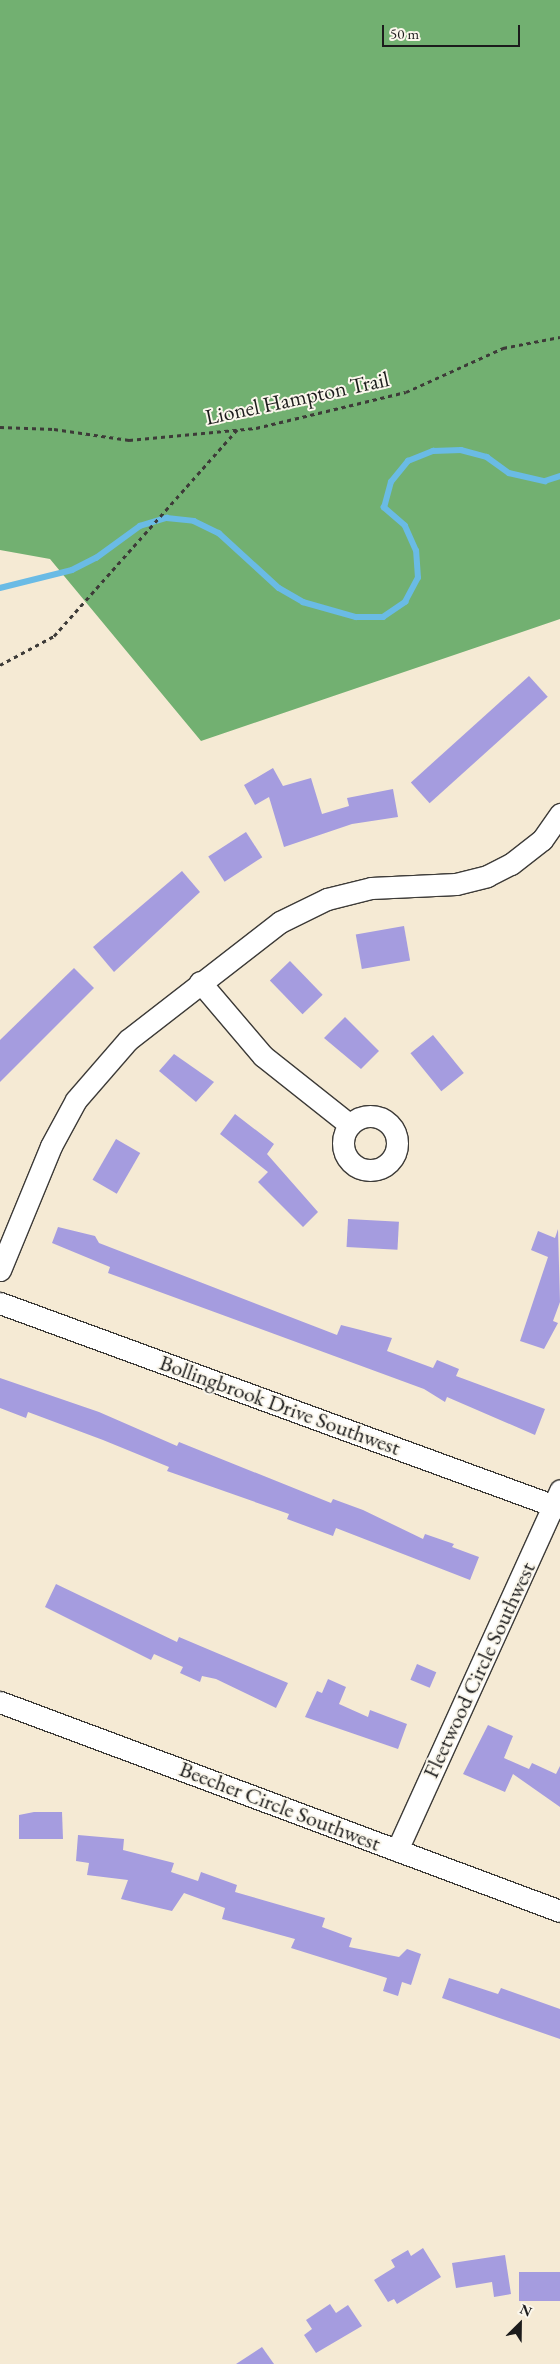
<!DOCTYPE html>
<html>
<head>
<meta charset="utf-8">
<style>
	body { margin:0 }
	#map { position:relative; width:560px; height:2364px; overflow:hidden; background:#f5ead4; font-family:"EB Garamond",serif }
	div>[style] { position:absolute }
	.forest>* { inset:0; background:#72b071 }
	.stream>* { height:5.5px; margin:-2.75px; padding:0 2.75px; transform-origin:2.75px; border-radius:2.75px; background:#6abbe5 }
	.building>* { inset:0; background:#a59cdf; transform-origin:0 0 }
	.path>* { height:3px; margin-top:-1.5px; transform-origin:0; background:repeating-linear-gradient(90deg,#3d3b38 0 4px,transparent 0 8px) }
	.roads { filter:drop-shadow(1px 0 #3d3b38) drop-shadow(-1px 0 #3d3b38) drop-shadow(0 1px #3d3b38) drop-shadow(0 -1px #3d3b38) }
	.minor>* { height:21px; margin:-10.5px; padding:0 10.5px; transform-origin:10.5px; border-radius:10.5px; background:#fff }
	.minor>.ring { margin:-10.5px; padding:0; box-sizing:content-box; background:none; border:21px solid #fff; border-radius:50% }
	span { translate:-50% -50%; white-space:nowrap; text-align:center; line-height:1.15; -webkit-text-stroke:4px #fbf7ec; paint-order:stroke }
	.street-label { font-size:22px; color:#1c1c1c }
	.north { position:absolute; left:495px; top:2299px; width:50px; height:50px; -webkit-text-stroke:4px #fbf7ec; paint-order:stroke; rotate:23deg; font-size:14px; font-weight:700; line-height:20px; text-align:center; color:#1c1c1c }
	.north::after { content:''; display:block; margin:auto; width:18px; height:22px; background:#1c1c1c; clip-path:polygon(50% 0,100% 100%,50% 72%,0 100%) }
	.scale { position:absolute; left:382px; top:25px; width:138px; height:22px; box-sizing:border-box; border:2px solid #1c1c1c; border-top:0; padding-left:6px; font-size:15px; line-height:18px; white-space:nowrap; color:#1c1c1c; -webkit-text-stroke:4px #fbf7ec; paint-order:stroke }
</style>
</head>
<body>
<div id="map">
	<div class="forest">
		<i style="clip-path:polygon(0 0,560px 0,560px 619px,201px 741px,50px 559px,0 550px)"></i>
	</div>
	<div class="stream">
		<i style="left:0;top:588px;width:74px;rotate:-14deg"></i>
		<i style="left:72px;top:570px;width:27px;rotate:-27deg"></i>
		<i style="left:96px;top:558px;width:54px;rotate:-36deg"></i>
		<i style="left:140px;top:526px;width:28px;rotate:-17deg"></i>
		<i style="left:167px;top:518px;width:27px;rotate:6deg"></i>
		<i style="left:194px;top:521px;width:28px;rotate:26deg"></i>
		<i style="left:219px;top:533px;width:81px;rotate:42.5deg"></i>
		<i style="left:279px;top:588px;width:28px;rotate:30deg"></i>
		<i style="left:303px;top:602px;width:55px;rotate:15.8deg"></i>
		<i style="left:356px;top:617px;width:27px"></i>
		<i style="left:383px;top:617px;width:27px;rotate:-34deg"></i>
		<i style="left:405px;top:602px;width:27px;rotate:-62deg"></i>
		<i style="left:418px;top:578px;width:27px;rotate:-94deg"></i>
		<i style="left:416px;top:551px;width:27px;rotate:-114deg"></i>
		<i style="left:405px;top:526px;width:28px;rotate:-139deg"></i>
		<i style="left:384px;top:508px;width:27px;rotate:-75deg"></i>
		<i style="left:391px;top:482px;width:27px;rotate:-51deg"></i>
		<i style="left:408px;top:461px;width:27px;rotate:-22deg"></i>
		<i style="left:433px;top:451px;width:28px;rotate:-2deg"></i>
		<i style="left:461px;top:450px;width:27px;rotate:15deg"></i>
		<i style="left:487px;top:457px;width:27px;rotate:36deg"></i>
		<i style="left:509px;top:473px;width:37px;rotate:13deg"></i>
		<i style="left:545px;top:481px;width:16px;rotate:-18deg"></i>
	</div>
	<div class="building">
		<i style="left:529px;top:676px;width:28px;height:159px;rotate:48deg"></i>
		<i style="clip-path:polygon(273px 768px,283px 786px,311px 778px,322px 814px,349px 806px,347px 798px,393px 789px,398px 817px,352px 824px,284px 847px,269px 797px,255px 805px,244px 785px)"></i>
		<i style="left:246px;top:832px;width:30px;height:45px;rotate:57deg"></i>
		<i style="clip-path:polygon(182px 871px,200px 892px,114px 972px,93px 947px)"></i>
		<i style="left:404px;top:926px;width:35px;height:49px;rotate:80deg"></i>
		<i style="left:290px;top:961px;width:47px;height:28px;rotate:46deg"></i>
		<i style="clip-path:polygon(74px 968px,94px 988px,0 1082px,0 1040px)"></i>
		<i style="clip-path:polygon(345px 1017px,379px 1051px,361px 1069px,324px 1038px)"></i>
		<i style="left:433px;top:1035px;width:49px;height:29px;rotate:51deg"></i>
		<i style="clip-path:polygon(174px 1054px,214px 1082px,196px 1102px,159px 1071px)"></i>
		<i style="clip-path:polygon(235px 1114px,274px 1144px,267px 1154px,318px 1212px,303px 1227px,258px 1182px,268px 1172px,220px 1134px)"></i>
		<i style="left:116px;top:1139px;width:28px;height:47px;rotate:30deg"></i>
		<i style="left:348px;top:1219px;width:51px;height:28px;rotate:3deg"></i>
		<i style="clip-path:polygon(58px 1227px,95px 1236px,99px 1243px,337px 1335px,341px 1325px,392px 1338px,387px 1351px,433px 1368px,437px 1360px,459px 1369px,456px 1376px,545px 1409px,535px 1435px,447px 1397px,445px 1402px,424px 1389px,108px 1273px,110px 1267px,52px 1243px)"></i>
		<i style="clip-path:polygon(558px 1229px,560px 1302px,553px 1321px,558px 1323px,544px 1349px,520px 1341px,548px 1257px,531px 1250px,538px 1231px,555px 1238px)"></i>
		<i style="clip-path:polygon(0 1378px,99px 1412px,177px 1446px,179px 1442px,331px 1503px,333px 1499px,363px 1510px,423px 1539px,425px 1534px,454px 1544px,452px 1547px,479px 1557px,470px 1580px,336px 1528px,333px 1536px,287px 1519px,289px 1514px,167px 1471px,169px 1467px,103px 1440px,28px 1412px,26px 1418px,0 1408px)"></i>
		<i style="clip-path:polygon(56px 1584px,177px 1642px,179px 1637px,288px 1683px,276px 1708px,216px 1679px,202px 1676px,200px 1682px,180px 1673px,183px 1667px,154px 1654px,151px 1660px,45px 1607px)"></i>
		<i style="left:417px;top:1664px;width:21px;height:17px;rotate:23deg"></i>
		<i style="clip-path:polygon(328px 1679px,346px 1687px,339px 1704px,368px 1717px,370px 1710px,407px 1724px,398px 1749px,305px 1717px,317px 1691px,322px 1693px)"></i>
		<i style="clip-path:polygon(488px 1725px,513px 1736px,504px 1758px,529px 1769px,532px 1763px,556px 1774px,560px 1766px,560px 1807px,513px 1774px,505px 1792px,463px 1774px)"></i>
		<i style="clip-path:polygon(34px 1812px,62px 1812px,63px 1839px,19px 1839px,19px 1815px)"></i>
		<i style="clip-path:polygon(78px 1835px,124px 1839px,123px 1850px,174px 1863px,171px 1872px,198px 1881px,201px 1872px,237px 1885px,235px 1892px,325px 1918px,322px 1927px,352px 1938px,349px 1947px,399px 1957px,407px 1949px,421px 1954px,411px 1985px,402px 1982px,398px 1996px,383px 1991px,387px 1978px,291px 1948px,295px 1939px,222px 1919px,225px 1908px,184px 1893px,172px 1911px,121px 1899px,128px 1880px,87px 1875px,89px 1863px,76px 1861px)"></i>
		<i style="clip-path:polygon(449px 1978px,498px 1994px,501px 1988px,560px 2009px,560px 2039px,442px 1998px)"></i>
		<i style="clip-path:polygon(423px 2248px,441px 2277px,397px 2304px,394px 2299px,388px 2302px,374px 2280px,395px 2267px,391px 2260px,408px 2250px,411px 2256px)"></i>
		<i style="clip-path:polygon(505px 2255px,511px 2294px,494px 2297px,492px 2282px,456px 2288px,452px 2263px)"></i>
		<i style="left:560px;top:2272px;width:29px;height:41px;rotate:90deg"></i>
		<i style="clip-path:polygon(330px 2304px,336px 2313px,348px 2305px,362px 2326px,316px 2353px,304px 2335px,312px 2329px,306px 2320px)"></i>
		<i style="clip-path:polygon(262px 2347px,274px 2364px,236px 2364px)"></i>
	</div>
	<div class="path">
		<i style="left:0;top:427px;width:54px;rotate:2.1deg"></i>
		<i style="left:54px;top:429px;width:76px;rotate:8.3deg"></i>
		<i style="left:129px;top:440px;width:128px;rotate:-5.4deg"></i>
		<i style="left:256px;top:428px;width:154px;rotate:-13.5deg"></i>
		<i style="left:406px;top:392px;width:107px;rotate:-24.4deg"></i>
		<i style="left:503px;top:348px;width:58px;rotate:-10.9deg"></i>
		<i style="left:0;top:665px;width:61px;rotate:-28.2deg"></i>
		<i style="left:54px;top:636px;width:276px;rotate:-48.4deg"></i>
	</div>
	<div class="roads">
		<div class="minor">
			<i style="left:200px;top:982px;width:97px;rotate:49.6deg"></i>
			<i style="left:263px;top:1056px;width:111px;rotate:38.4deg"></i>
			<i class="ring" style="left:343px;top:1116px;width:33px;height:33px"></i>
			<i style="left:0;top:1270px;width:134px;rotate:-67.6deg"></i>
			<i style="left:51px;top:1146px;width:52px;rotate:-61.5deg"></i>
			<i style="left:76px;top:1100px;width:79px;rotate:-49.1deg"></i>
			<i style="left:128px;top:1040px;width:192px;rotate:-37.8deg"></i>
			<i style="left:280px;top:922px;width:52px;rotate:-26.1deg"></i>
			<i style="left:327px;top:899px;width:45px;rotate:-14deg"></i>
			<i style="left:371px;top:888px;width:85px;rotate:-2.7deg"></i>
			<i style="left:456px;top:884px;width:32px;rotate:-14deg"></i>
			<i style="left:487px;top:876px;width:27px;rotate:-27deg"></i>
			<i style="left:511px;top:864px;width:39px;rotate:-38deg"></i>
			<i style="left:542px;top:840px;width:32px;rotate:-55deg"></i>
			<i style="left:0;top:1303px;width:596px;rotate:20.11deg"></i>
			<i style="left:0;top:1702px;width:598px;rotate:20.47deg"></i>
			<i style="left:397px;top:1850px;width:395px;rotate:-65.6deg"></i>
		</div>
	</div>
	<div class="street-label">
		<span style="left:297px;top:398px;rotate:-12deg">Lionel Hampton Trail</span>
		<span style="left:280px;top:1405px;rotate:20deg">Bollingbrook Drive Southwest</span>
		<span style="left:479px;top:1670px;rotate:-65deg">Fleetwood Circle Southwest</span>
		<span style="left:280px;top:1806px;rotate:21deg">Beecher Circle Southwest</span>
	</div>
	<div class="north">N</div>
	<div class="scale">50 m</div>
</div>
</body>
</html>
